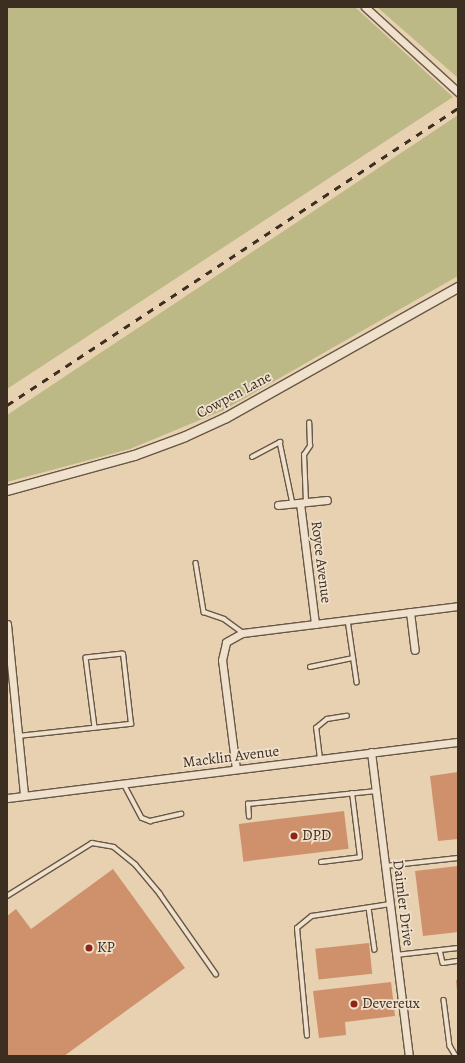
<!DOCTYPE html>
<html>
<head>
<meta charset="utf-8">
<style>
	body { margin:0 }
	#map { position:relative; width:465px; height:1063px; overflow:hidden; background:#e7d1b1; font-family:Alegreya,serif }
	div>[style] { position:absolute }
	.green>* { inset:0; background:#bdb987 }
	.building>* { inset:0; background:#cf916b; transform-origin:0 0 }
	.roads { filter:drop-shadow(1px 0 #685746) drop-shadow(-1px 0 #685746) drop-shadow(0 1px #685746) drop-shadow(0 -1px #685746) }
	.service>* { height:3.5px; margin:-1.75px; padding:0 1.75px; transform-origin:1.75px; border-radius:1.75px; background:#efe1cc }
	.minor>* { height:7px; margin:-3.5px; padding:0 3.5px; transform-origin:3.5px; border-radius:3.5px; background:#efe1cc }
	.tertiary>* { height:9px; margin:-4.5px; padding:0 4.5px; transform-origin:4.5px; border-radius:4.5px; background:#efe1cc }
	.rail>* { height:2.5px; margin-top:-1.25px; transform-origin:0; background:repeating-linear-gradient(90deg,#3d2e22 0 7px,transparent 0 14px) }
	.dots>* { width:11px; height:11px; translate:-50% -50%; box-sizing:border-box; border:2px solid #efe1cc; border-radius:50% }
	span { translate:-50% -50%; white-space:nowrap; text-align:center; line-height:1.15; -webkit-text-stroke:3.5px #efe1cc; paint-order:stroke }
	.street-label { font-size:15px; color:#3d2e22 }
	.poi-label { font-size:15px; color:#3d2e22 }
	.left { translate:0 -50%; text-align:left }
	.frame { position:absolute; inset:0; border:8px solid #3d2e22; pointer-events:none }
</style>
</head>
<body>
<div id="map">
	<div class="green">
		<i style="clip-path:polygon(7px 7px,355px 7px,453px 97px,7px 389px)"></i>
		<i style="clip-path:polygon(377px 7px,458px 7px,458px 78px)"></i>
		<i style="clip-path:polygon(458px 115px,458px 276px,224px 410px,130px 449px,7px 482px,7px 415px)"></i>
	</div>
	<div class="building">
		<i style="clip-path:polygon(458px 772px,458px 839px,438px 841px,430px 776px)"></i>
		<i style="left:344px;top:811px;width:38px;height:106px;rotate:83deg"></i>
		<i style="clip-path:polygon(458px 866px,458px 932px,423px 936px,415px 871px)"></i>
		<i style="clip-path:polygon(113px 869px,185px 968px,64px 1056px,7px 1056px,7px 916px,16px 909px,31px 929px)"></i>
		<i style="left:369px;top:943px;width:31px;height:54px;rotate:84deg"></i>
		<i style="clip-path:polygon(456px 980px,458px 980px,458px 991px,457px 991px)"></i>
		<i style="clip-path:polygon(391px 982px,395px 1016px,345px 1022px,346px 1035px,319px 1038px,313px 991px)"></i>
	</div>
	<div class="roads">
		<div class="service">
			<i style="left:252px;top:457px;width:32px;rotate:-28deg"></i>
			<i style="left:280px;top:442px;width:63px;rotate:78.2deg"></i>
			<i style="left:306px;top:502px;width:47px;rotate:-92.4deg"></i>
			<i style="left:304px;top:455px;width:11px;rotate:-56deg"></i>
			<i style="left:310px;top:446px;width:23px;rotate:-92deg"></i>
			<i style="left:196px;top:563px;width:50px;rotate:80.7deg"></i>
			<i style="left:204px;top:612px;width:21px;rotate:19deg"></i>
			<i style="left:224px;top:619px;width:22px;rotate:36deg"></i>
			<i style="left:348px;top:620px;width:63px;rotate:81.7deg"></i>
			<i style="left:310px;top:667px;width:44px;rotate:-11.8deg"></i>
			<i style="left:18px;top:736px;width:114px;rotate:-6.1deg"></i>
			<i style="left:131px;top:724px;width:70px;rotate:-96.5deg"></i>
			<i style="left:123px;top:654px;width:37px;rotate:174deg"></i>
			<i style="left:86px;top:658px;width:70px;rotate:82.6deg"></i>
			<i style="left:320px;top:759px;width:31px;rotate:-97deg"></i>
			<i style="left:316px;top:728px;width:14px;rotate:-39deg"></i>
			<i style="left:327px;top:719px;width:20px;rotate:-9deg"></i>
			<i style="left:124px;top:784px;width:38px;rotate:62deg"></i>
			<i style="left:142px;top:818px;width:9px;rotate:21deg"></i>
			<i style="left:150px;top:821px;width:32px;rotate:-13deg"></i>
			<i style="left:249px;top:817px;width:13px;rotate:-94deg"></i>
			<i style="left:248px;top:804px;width:129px;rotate:-5.8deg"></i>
			<i style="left:321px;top:862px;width:39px;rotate:-7deg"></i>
			<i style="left:360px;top:857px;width:64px;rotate:-97.1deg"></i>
			<i style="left:385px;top:866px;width:73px;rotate:-6.3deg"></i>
			<i style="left:7px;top:896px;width:100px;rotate:-31.9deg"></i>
			<i style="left:92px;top:843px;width:22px;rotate:10deg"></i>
			<i style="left:114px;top:847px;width:28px;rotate:39deg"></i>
			<i style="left:136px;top:865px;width:38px;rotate:50deg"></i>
			<i style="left:160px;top:894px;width:98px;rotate:55deg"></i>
			<i style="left:369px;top:908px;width:42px;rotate:81.9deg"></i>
			<i style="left:440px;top:950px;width:13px;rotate:77deg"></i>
			<i style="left:443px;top:963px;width:15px;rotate:-8deg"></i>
			<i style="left:396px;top:955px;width:62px;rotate:-6.4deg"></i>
			<i style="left:444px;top:1000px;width:46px;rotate:82.6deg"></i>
			<i style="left:450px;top:1046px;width:12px;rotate:59deg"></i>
			<i style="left:307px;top:1036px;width:108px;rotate:-95.3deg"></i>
			<i style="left:297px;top:928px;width:19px;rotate:-39deg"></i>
			<i style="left:312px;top:916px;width:79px;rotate:-8.7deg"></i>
		</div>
		<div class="minor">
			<i style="left:365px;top:7px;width:126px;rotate:42.4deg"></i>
			<i style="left:300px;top:503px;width:122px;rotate:82.9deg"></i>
			<i style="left:278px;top:505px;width:49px;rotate:-5.8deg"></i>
			<i style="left:410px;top:612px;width:38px;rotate:83deg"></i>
			<i style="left:7px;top:624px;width:172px;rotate:84.3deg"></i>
			<i style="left:371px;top:752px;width:306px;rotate:82.9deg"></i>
			<i style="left:236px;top:769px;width:110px;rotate:-97.3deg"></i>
			<i style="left:222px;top:660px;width:18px;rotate:-77deg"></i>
			<i style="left:226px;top:642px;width:18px;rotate:-29deg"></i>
			<i style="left:242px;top:633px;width:218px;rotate:-7.1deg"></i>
			<i style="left:7px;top:798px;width:454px;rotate:-7.1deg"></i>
		</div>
		<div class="tertiary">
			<i style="left:7px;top:490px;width:132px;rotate:-15.4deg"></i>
			<i style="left:134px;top:455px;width:54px;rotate:-20.4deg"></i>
			<i style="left:185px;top:436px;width:45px;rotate:-24.9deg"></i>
			<i style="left:226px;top:417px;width:266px;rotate:-29.3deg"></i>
		</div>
	</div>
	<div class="rail">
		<i style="left:7px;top:405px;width:540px;rotate:-33.37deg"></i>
	</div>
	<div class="dots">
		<i style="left:294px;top:836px;background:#8f2418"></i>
		<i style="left:89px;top:948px;background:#8f2418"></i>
		<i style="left:354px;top:1004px;background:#8f2418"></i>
	</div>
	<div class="street-label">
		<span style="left:234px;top:395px;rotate:-28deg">Cowpen Lane</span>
		<span style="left:321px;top:562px;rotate:83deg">Royce Avenue</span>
		<span style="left:231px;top:757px;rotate:-7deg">Macklin Avenue</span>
		<span style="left:403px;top:903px;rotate:83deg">Daimler Drive</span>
	</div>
	<div class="poi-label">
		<span class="left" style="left:302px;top:836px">DPD</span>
		<span class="left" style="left:97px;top:948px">KP</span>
		<span class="left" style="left:362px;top:1004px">Devereux</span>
	</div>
	<div class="frame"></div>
</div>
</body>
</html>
